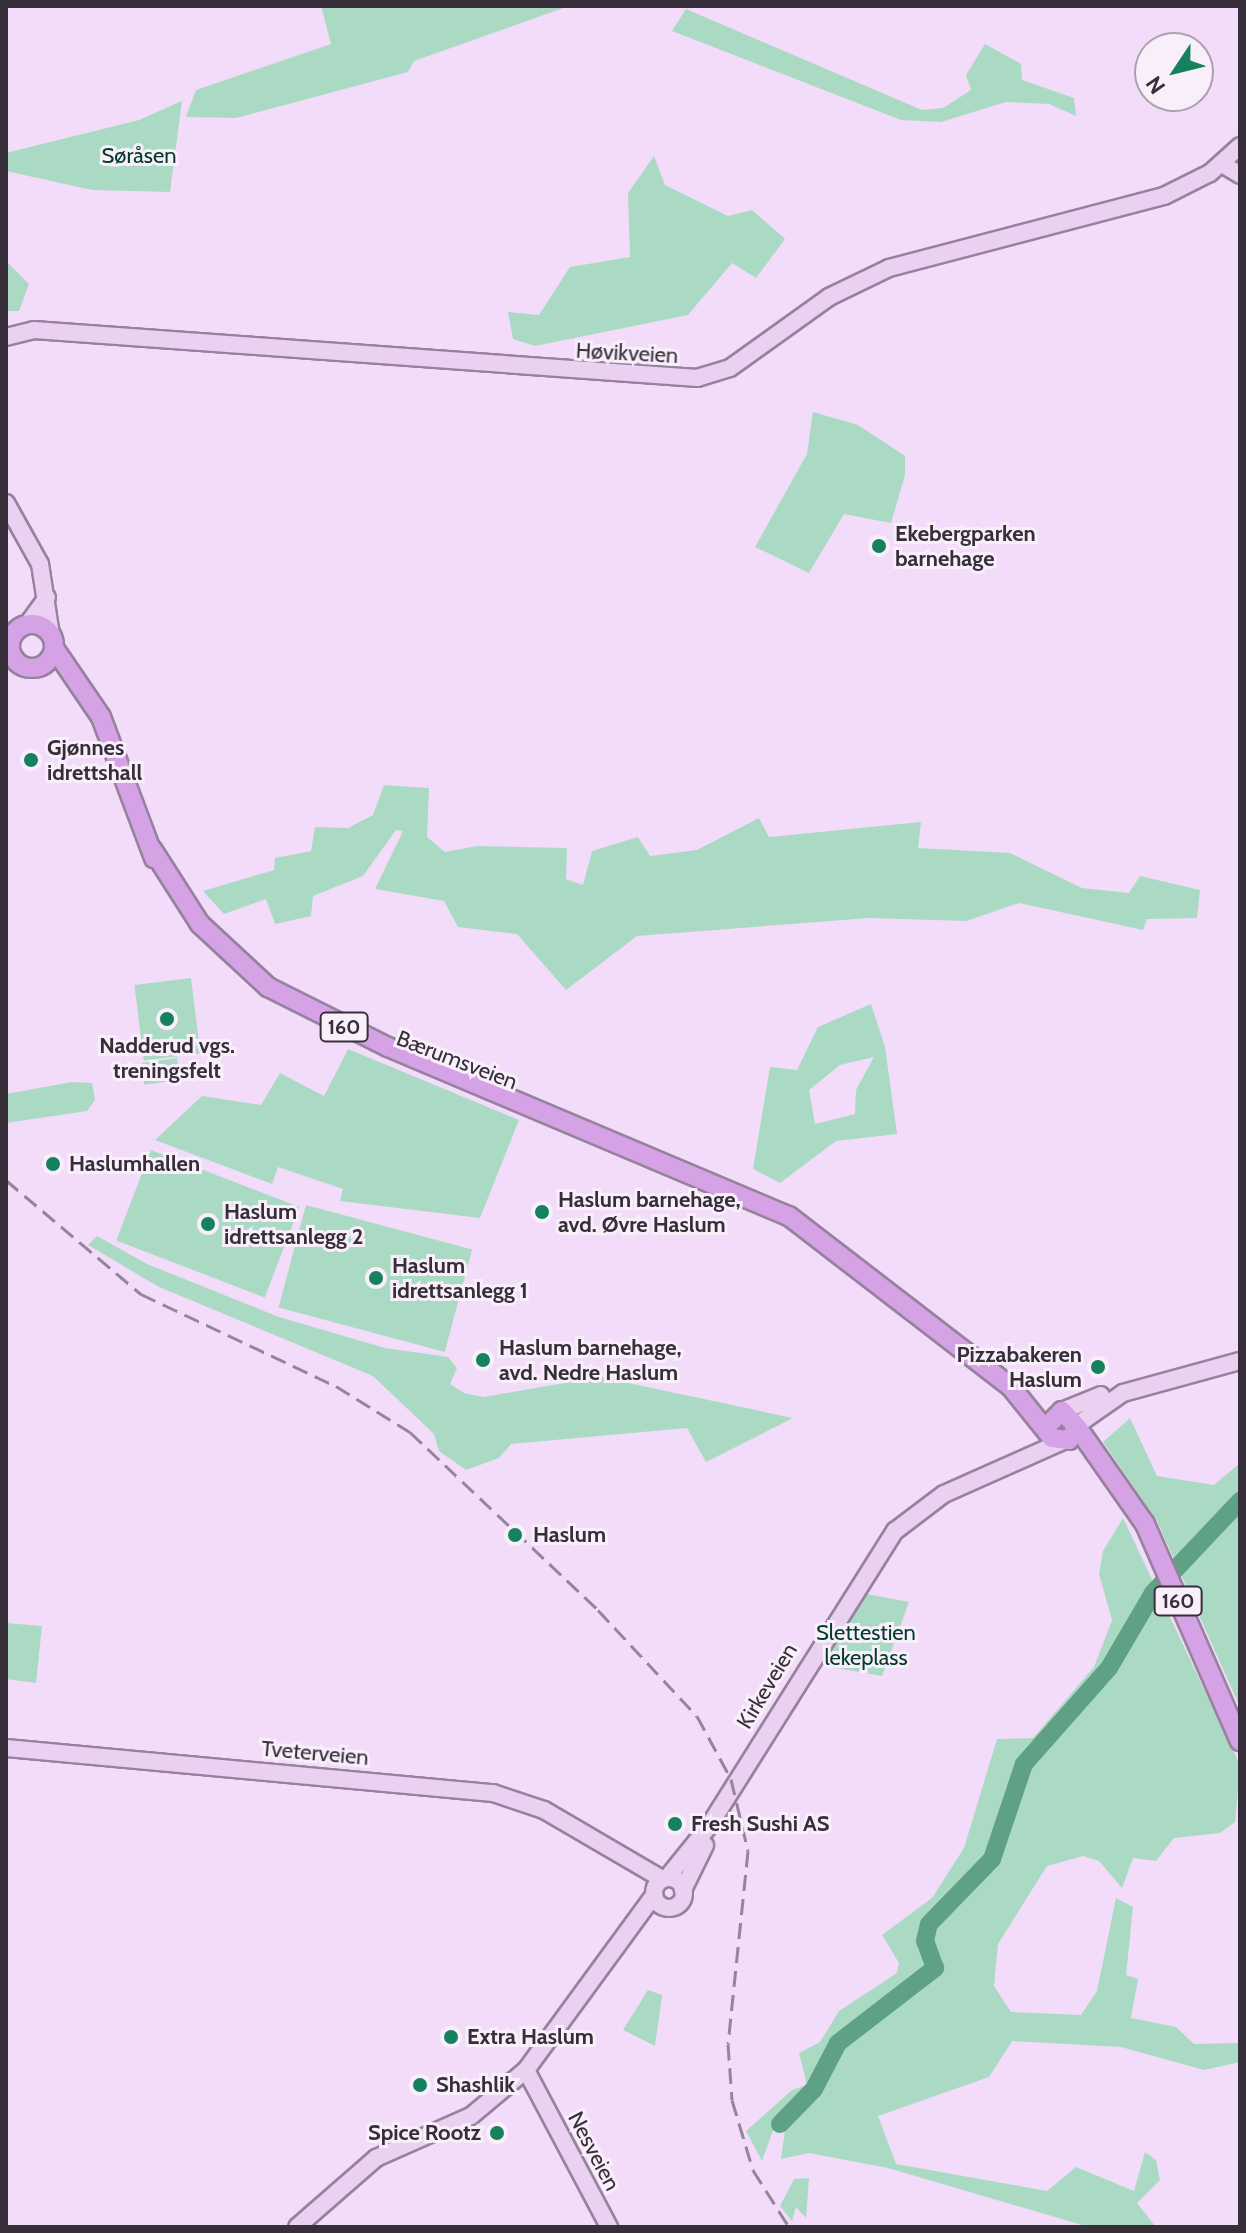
<!DOCTYPE html>
<html>
<head>
<meta charset="utf-8">
<style>
	body { margin:0 }
	#map { position:relative; width:1246px; height:2233px; overflow:hidden; background:#f2dcfa; font-family:Cabin,sans-serif }
	div>[style] { position:absolute }
	.green>* { inset:0; background:#abdac4; transform-origin:0 0 }
	.river>* { height:18px; margin:-9px; padding:0 9px; transform-origin:9px; border-radius:9px; background:#5fa184 }
	.roads { filter:drop-shadow(2px 0 #96829d) drop-shadow(-2px 0 #96829d) drop-shadow(0 2px #96829d) drop-shadow(0 -2px #96829d) }
	.secondary>* { height:16px; margin:-8px; padding:0 8px; transform-origin:8px; border-radius:8px; background:#ead1f2 }
	.secondary>.ring { margin:-8px; padding:0; box-sizing:content-box; background:none; border:16px solid #ead1f2; border-radius:50% }
	.primary>* { height:18px; margin:-9px; padding:0 9px; transform-origin:9px; border-radius:9px; background:#d5a3e5 }
	.primary>.ring { margin:-9px; padding:0; box-sizing:content-box; background:none; border:18px solid #d5a3e5; border-radius:50% }
	.rail>* { height:3px; margin-top:-1.5px; transform-origin:0; background:repeating-linear-gradient(90deg,#948599 0 16px,transparent 0 24px) }
	.dots>* { width:22px; height:22px; translate:-50% -50%; box-sizing:border-box; border:4px solid #f8effb; border-radius:50% }
	span { translate:-50% -50%; white-space:nowrap; text-align:center; line-height:1.15; -webkit-text-stroke:6px #f8effb; paint-order:stroke }
	.shield-label span { padding:2px 6px; background:#f8effb; border:2px solid; border-radius:6px; -webkit-text-stroke-width:0 }
	.shield-label { font-size:20px; color:#362e39; font-weight:700 }
	.park-label { font-size:22px; color:#013c29 }
	.street-label { font-size:22px; color:#362e39 }
	.poi-label { font-size:22px; color:#362e39; font-weight:700 }
	.left { translate:0 -50%; text-align:left }
	.right { translate:-100% -50%; text-align:right }
	.frame { position:absolute; inset:0; border:8px solid #362e39; pointer-events:none }
	.north { position:absolute; left:1134px; top:32px; width:80px; height:80px; box-sizing:border-box; background:#f8effb; border:2px solid #aaa2ad; border-radius:50%; rotate:235deg; font-size:22px; font-weight:700; line-height:32px; text-align:center; color:#362e39 }
	.north::after { content:''; display:block; margin:auto; width:28px; height:36px; background:#15815e; clip-path:polygon(50% 0,100% 100%,50% 72%,0 100%) }
</style>
</head>
<body>
<div id="map">
	<div class="green">
		<i style="clip-path:polygon(321px 6px,569px 6px,414px 61px,408px 72px,236px 118px,186px 117px,196px 90px,331px 44px)"></i>
		<i style="clip-path:polygon(686px 9px,922px 110px,943px 108px,971px 90px,966px 75px,985px 44px,1021px 64px,1022px 80px,1074px 98px,1076px 116px,1049px 104px,1006px 102px,941px 122px,901px 120px,672px 31px)"></i>
		<i style="clip-path:polygon(182px 101px,170px 192px,92px 190px,6px 171px,6px 153px,139px 120px)"></i>
		<i style="clip-path:polygon(654px 156px,665px 185px,728px 216px,752px 210px,785px 239px,756px 278px,732px 263px,688px 315px,535px 346px,513px 339px,508px 312px,539px 315px,570px 267px,630px 257px,628px 193px)"></i>
		<i style="clip-path:polygon(6px 261px,29px 284px,19px 311px,6px 311px)"></i>
		<i style="clip-path:polygon(813px 412px,858px 425px,905px 456px,905px 475px,891px 523px,844px 514px,809px 573px,755px 547px,807px 454px)"></i>
		<i style="clip-path:polygon(384px 785px,429px 788px,427px 837px,445px 852px,477px 846px,567px 848px,566px 879px,583px 885px,592px 851px,638px 837px,650px 856px,697px 850px,759px 818px,769px 837px,921px 822px,918px 848px,1010px 853px,1082px 888px,1129px 893px,1140px 876px,1200px 890px,1197px 918px,1147px 919px,1143px 930px,1019px 903px,966px 921px,869px 918px,637px 936px,566px 990px,517px 934px,458px 927px,444px 901px,375px 889px,403px 831px,396px 830px,363px 876px,313px 896px,311px 916px,275px 924px,266px 899px,224px 914px,203px 891px,274px 870px,275px 858px,311px 851px,315px 827px,348px 828px,373px 815px)"></i>
		<i style="left:191px;top:978px;width:76px;height:57px;rotate:83deg"></i>
		<i style="clip-path:polygon(evenodd,871px 1004px,885px 1047px,897px 1134px,836px 1141px,780px 1183px,753px 1169px,770px 1067px,797px 1070px,818px 1027px,871px 1004px,874px 1057px,856px 1090px,855px 1114px,815px 1124px,809px 1090px,840px 1065px,874px 1057px)"></i>
		<i style="clip-path:polygon(348px 1049px,519px 1120px,480px 1218px,340px 1201px,343px 1189px,278px 1167px,272px 1184px,155px 1140px,202px 1096px,261px 1105px,280px 1073px,324px 1096px)"></i>
		<i style="left:177px;top:1058px;width:22px;height:36px;rotate:82deg"></i>
		<i style="clip-path:polygon(72px 1082px,92px 1083px,95px 1100px,87px 1111px,6px 1123px,6px 1094px)"></i>
		<i style="left:151px;top:1150px;width:159px;height:97px;rotate:21deg"></i>
		<i style="left:306px;top:1205px;width:172px;height:106px;rotate:15deg"></i>
		<i style="clip-path:polygon(97px 1236px,147px 1264px,279px 1317px,385px 1348px,448px 1357px,457px 1368px,450px 1384px,464px 1393px,483px 1397px,600px 1377px,793px 1418px,706px 1462px,687px 1428px,511px 1444px,499px 1458px,466px 1470px,439px 1451px,434px 1434px,373px 1376px,159px 1287px,88px 1245px)"></i>
		<i style="clip-path:polygon(1130px 1418px,1157px 1476px,1214px 1485px,1240px 1463px,1240px 1707px,1157px 1521px,1103px 1442px)"></i>
		<i style="clip-path:polygon(1123px 1518px,1240px 1765px,1235px 1822px,1220px 1833px,1174px 1838px,1156px 1861px,1133px 1858px,1122px 1888px,1099px 1861px,1083px 1856px,1047px 1866px,998px 1944px,994px 1986px,1011px 2012px,1081px 2015px,1097px 1991px,1116px 1898px,1133px 1907px,1126px 1975px,1138px 1979px,1131px 2018px,1176px 2027px,1194px 2044px,1240px 2043px,1240px 2062px,1204px 2070px,1121px 2047px,1012px 2041px,989px 2077px,878px 2116px,896px 2164px,1047px 2191px,1076px 2167px,1134px 2191px,1145px 2152px,1156px 2160px,1160px 2180px,1137px 2203px,1156px 2227px,1089px 2227px,888px 2168px,809px 2153px,781px 2159px,785px 2130px,776px 2122px,762px 2161px,746px 2131px,792px 2090px,807px 2085px,799px 2053px,820px 2042px,839px 2011px,897px 1973px,899px 1963px,882px 1935px,932px 1898px,964px 1848px,997px 1739px,1033px 1738px,1094px 1667px,1112px 1620px,1099px 1574px,1103px 1551px)"></i>
		<i style="clip-path:polygon(867px 1594px,909px 1602px,882px 1676px,820px 1665px)"></i>
		<i style="clip-path:polygon(6px 1623px,42px 1626px,36px 1683px,6px 1679px)"></i>
		<i style="clip-path:polygon(648px 1990px,662px 1995px,655px 2046px,623px 2030px)"></i>
		<i style="clip-path:polygon(809px 2178px,806px 2218px,796px 2207px,792px 2221px,780px 2206px,794px 2179px)"></i>
	</div>
	<div class="river">
		<i style="left:780px;top:2124px;width:49px;rotate:-45.8deg"></i>
		<i style="left:814px;top:2089px;width:52px;rotate:-62.4deg"></i>
		<i style="left:838px;top:2043px;width:123px;rotate:-37.7deg"></i>
		<i style="left:935px;top:1968px;width:29px;rotate:-110deg"></i>
		<i style="left:925px;top:1941px;width:17px;rotate:-77deg"></i>
		<i style="left:929px;top:1924px;width:91px;rotate:-45.9deg"></i>
		<i style="left:992px;top:1859px;width:100px;rotate:-71.4deg"></i>
		<i style="left:1024px;top:1764px;width:128px;rotate:-48.5deg"></i>
		<i style="left:1109px;top:1668px;width:87px;rotate:-59.6deg"></i>
		<i style="left:1153px;top:1593px;width:127px;rotate:-46.6deg"></i>
	</div>
	<div class="roads">
		<div class="secondary">
			<i style="left:1222px;top:164px;width:21px;rotate:31deg"></i>
			<i style="left:6px;top:337px;width:29px;rotate:-14deg"></i>
			<i style="left:34px;top:330px;width:665px;rotate:4.14deg"></i>
			<i style="left:697px;top:378px;width:34px;rotate:-17deg"></i>
			<i style="left:730px;top:368px;width:122px;rotate:-35.6deg"></i>
			<i style="left:829px;top:297px;width:67px;rotate:-25.8deg"></i>
			<i style="left:889px;top:268px;width:284px;rotate:-14.7deg"></i>
			<i style="left:1164px;top:196px;width:51px;rotate:-26.6deg"></i>
			<i style="left:1210px;top:173px;width:40px;rotate:-42deg"></i>
			<i style="left:6px;top:503px;width:70px;rotate:60.9deg"></i>
			<i style="left:40px;top:564px;width:72px;rotate:81.2deg"></i>
			<i style="left:27px;top:625px;width:34px;rotate:-54deg"></i>
			<i style="left:1062px;top:1411px;width:42px;rotate:-22.3deg"></i>
			<i style="left:1077px;top:1425px;width:56px;rotate:-34.8deg"></i>
			<i style="left:1123px;top:1393px;width:121px;rotate:-15.3deg"></i>
			<i style="left:6px;top:1748px;width:489px;rotate:5.3deg"></i>
			<i style="left:493px;top:1793px;width:54px;rotate:18.4deg"></i>
			<i style="left:544px;top:1810px;width:137px;rotate:30.3deg"></i>
			<i style="left:667px;top:1878px;width:67px;rotate:-51.1deg"></i>
			<i style="left:709px;top:1826px;width:349px;rotate:-57.8deg"></i>
			<i style="left:895px;top:1531px;width:61px;rotate:-37.1deg"></i>
			<i style="left:944px;top:1494px;width:128px;rotate:-24deg"></i>
			<i class="ring" style="left:654px;top:1878px;width:14px;height:14px"></i>
			<i style="left:683px;top:1890px;width:50px;rotate:-63.9deg"></i>
			<i style="left:526px;top:2070px;width:178px;rotate:62.1deg"></i>
			<i style="left:297px;top:2227px;width:105px;rotate:-41.1deg"></i>
			<i style="left:376px;top:2158px;width:104px;rotate:-23.9deg"></i>
			<i style="left:471px;top:2116px;width:72px;rotate:-39.9deg"></i>
			<i style="left:526px;top:2070px;width:217px;rotate:-53.8deg"></i>
		</div>
		<div class="primary">
			<i class="ring" style="left:10px;top:624px;width:26px;height:26px"></i>
			<i style="left:54px;top:648px;width:83px;rotate:55.7deg"></i>
			<i style="left:101px;top:717px;width:151px;rotate:69.4deg"></i>
			<i style="left:152px;top:849px;width:89px;rotate:57.4deg"></i>
			<i style="left:200px;top:924px;width:93px;rotate:42.8deg"></i>
			<i style="left:268px;top:987px;width:134px;rotate:26.6deg"></i>
			<i style="left:388px;top:1047px;width:435px;rotate:22.9deg"></i>
			<i style="left:789px;top:1216px;width:280px;rotate:37.6deg"></i>
			<i style="left:1011px;top:1387px;width:65px;rotate:51.2deg"></i>
			<i style="left:1052px;top:1438px;width:17px;rotate:7deg"></i>
			<i style="left:1069px;top:1440px;width:15px;rotate:-58deg"></i>
			<i style="left:1077px;top:1427px;width:22px;rotate:-133deg"></i>
			<i style="left:1062px;top:1411px;width:21px;rotate:135deg"></i>
			<i style="left:1077px;top:1427px;width:118px;rotate:55deg"></i>
			<i style="left:1145px;top:1524px;width:237px;rotate:66.4deg"></i>
		</div>
	</div>
	<div class="rail">
		<i style="left:6px;top:1180px;width:177px;rotate:40.2deg"></i>
		<i style="left:141px;top:1294px;width:216px;rotate:25.3deg"></i>
		<i style="left:336px;top:1386px;width:87px;rotate:31.9deg"></i>
		<i style="left:410px;top:1432px;width:259px;rotate:43.4deg"></i>
		<i style="left:598px;top:1610px;width:145px;rotate:47deg"></i>
		<i style="left:697px;top:1716px;width:72px;rotate:61.6deg"></i>
		<i style="left:731px;top:1779px;width:74px;rotate:76.7deg"></i>
		<i style="left:748px;top:1851px;width:194px;rotate:95.9deg"></i>
		<i style="left:728px;top:2044px;width:56px;rotate:85.9deg"></i>
		<i style="left:732px;top:2100px;width:73px;rotate:73.3deg"></i>
		<i style="left:753px;top:2170px;width:67px;rotate:57.7deg"></i>
	</div>
	<div class="dots">
		<i style="left:879px;top:546px;background:#15815e"></i>
		<i style="left:31px;top:760px;background:#15815e"></i>
		<i style="left:167px;top:1019px;background:#15815e"></i>
		<i style="left:53px;top:1164px;background:#15815e"></i>
		<i style="left:542px;top:1212px;background:#15815e"></i>
		<i style="left:208px;top:1224px;background:#15815e"></i>
		<i style="left:376px;top:1278px;background:#15815e"></i>
		<i style="left:483px;top:1360px;background:#15815e"></i>
		<i style="left:1098px;top:1367px;background:#15815e"></i>
		<i style="left:515px;top:1535px;background:#15815e"></i>
		<i style="left:675px;top:1824px;background:#15815e"></i>
		<i style="left:451px;top:2037px;background:#15815e"></i>
		<i style="left:420px;top:2085px;background:#15815e"></i>
		<i style="left:497px;top:2133px;background:#15815e"></i>
	</div>
	<div class="shield-label">
		<span style="left:344px;top:1027px">160</span>
		<span style="left:1178px;top:1601px">160</span>
	</div>
	<div class="park-label">
		<span style="left:139px;top:156px">Søråsen</span>
		<span style="left:866px;top:1645px">Slettestien<br>lekeplass</span>
	</div>
	<div class="street-label">
		<span style="left:627px;top:353px;rotate:3deg">Høvikveien</span>
		<span style="left:457px;top:1060px;rotate:21deg">Bærumsveien</span>
		<span style="left:767px;top:1686px;rotate:-59deg">Kirkeveien</span>
		<span style="left:315px;top:1753px;rotate:5deg">Tveterveien</span>
		<span style="left:594px;top:2151px;rotate:62deg">Nesveien</span>
	</div>
	<div class="poi-label">
		<span class="left" style="left:895px;top:546px">Ekebergparken<br>barnehage</span>
		<span class="left" style="left:47px;top:760px">Gjønnes<br>idrettshall</span>
		<span style="left:167px;top:1058px">Nadderud vgs.<br>treningsfelt</span>
		<span class="left" style="left:69px;top:1164px">Haslumhallen</span>
		<span class="left" style="left:558px;top:1212px">Haslum barnehage,<br>avd. Øvre Haslum</span>
		<span class="left" style="left:224px;top:1224px">Haslum<br>idrettsanlegg 2</span>
		<span class="left" style="left:392px;top:1278px">Haslum<br>idrettsanlegg 1</span>
		<span class="left" style="left:499px;top:1360px">Haslum barnehage,<br>avd. Nedre Haslum</span>
		<span class="right" style="left:1082px;top:1367px">Pizzabakeren<br>Haslum</span>
		<span class="left" style="left:533px;top:1535px">Haslum</span>
		<span class="left" style="left:691px;top:1824px">Fresh Sushi AS</span>
		<span class="left" style="left:467px;top:2037px">Extra Haslum</span>
		<span class="left" style="left:436px;top:2085px">Shashlik</span>
		<span class="right" style="left:481px;top:2133px">Spice Rootz</span>
	</div>
	<div class="frame"></div>
	<div class="north">N</div>
</div>
</body>
</html>
